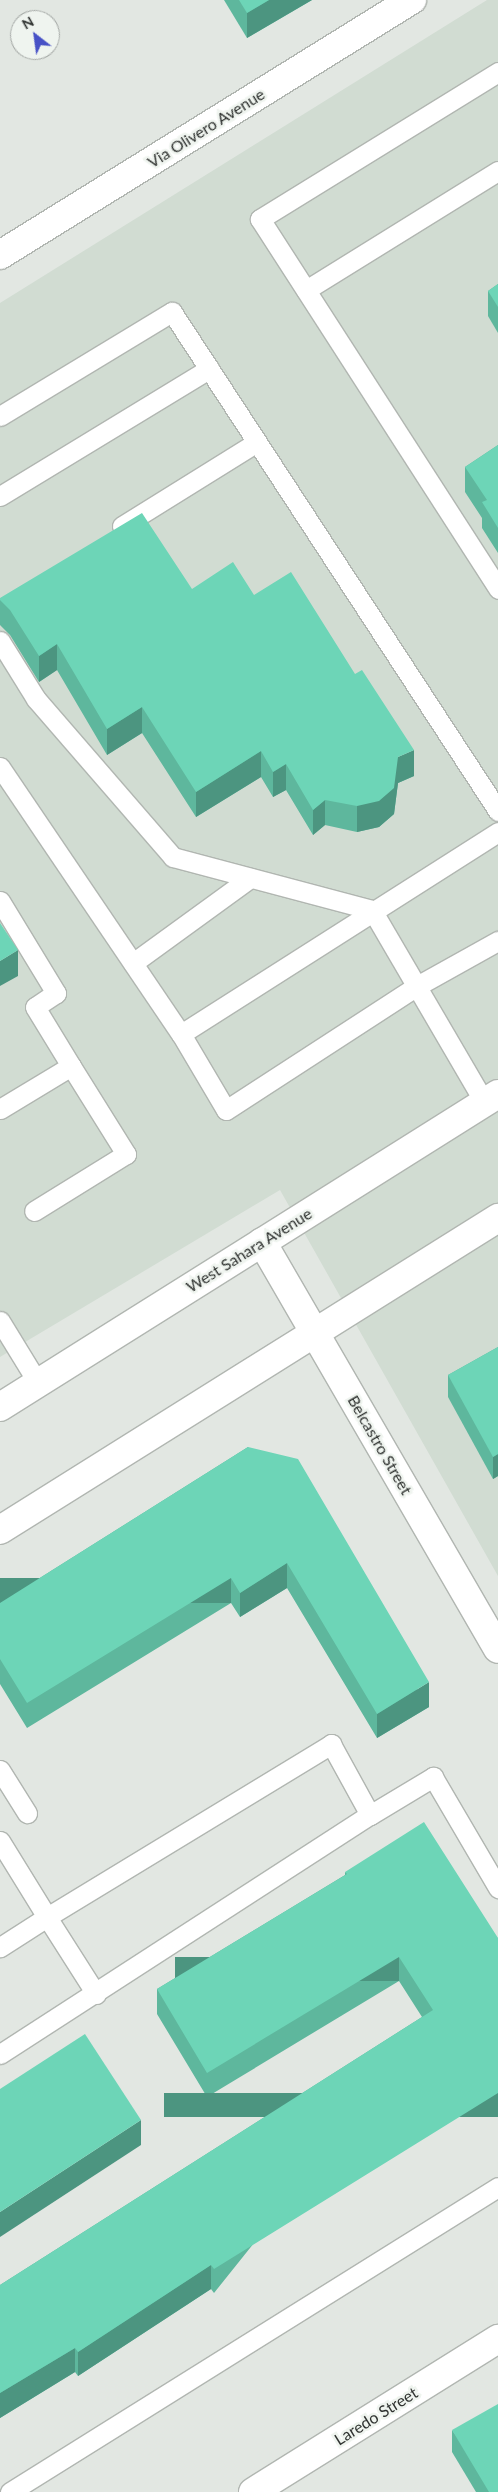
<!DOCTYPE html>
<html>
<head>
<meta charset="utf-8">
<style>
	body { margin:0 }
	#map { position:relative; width:498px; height:2492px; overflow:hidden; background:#e2e7e2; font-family:Lato,sans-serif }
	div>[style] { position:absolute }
	.built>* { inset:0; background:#d1dcd2 }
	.roads { filter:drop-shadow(1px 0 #b1b6b1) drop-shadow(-1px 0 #b1b6b1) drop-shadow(0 1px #b1b6b1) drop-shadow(0 -1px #b1b6b1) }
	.service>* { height:19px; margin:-9.5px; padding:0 9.5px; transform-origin:9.5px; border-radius:9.5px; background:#fff }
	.minor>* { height:28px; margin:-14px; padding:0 14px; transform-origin:14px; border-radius:14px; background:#fff }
	.primary>* { height:28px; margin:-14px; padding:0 14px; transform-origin:14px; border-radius:14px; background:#fff }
	.wall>* { inset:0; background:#5eb79d }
	.shaded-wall>* { inset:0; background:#4c9580; transform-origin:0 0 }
	.building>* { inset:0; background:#6dd5b7 }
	span { translate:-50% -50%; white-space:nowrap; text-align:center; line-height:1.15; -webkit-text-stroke:5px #eff4ef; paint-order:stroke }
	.street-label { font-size:16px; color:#2f3230 }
	.north { position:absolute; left:10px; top:10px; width:50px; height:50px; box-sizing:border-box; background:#eff4ef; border:1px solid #a2a6a3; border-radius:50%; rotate:330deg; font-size:14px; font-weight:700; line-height:20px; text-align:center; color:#2f3230 }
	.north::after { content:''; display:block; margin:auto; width:18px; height:22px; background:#4751c6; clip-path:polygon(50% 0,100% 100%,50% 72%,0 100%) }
</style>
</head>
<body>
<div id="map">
	<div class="built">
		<i style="clip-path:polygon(487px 0,498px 0,498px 1576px,280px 1190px,0 1357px,0 303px)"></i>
	</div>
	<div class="roads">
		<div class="service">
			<i style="left:498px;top:72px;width:280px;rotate:148.3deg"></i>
			<i style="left:260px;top:219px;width:440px;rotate:57.2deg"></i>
			<i style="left:306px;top:290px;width:226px;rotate:-31.8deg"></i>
			<i style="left:0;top:416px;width:201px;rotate:-31.2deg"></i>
			<i style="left:172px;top:312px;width:596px;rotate:56.84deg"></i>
			<i style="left:0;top:496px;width:245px;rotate:-31.3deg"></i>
			<i style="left:122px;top:526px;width:159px;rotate:-31.9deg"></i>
			<i style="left:0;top:641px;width:68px;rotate:58.2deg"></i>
			<i style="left:36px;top:699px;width:209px;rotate:49.1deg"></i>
			<i style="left:173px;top:857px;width:206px;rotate:14.9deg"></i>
			<i style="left:372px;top:910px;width:222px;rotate:59.7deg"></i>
			<i style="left:0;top:767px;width:323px;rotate:55.9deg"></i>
			<i style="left:181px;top:1034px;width:376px;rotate:-32.5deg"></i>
			<i style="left:0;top:901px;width:108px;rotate:58.7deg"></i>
			<i style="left:56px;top:993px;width:25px;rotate:146deg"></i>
			<i style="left:35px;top:1007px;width:69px;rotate:58.6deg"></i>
			<i style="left:133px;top:963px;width:145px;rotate:-36deg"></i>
			<i style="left:181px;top:1034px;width:88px;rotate:59.4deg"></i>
			<i style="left:226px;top:1110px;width:228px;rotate:-33deg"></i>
			<i style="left:417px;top:986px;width:93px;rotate:-29.1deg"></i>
			<i style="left:0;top:1109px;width:83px;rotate:-31.2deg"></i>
			<i style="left:71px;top:1066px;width:104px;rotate:58deg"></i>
			<i style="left:126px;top:1154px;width:108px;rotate:148.2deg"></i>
			<i style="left:0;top:1321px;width:73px;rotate:58.5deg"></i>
			<i style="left:0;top:1770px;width:51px;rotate:57.9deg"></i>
			<i style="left:0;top:1841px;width:89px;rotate:58.3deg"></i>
			<i style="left:47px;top:1917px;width:56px;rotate:147.4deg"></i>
			<i style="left:96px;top:1994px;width:91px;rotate:-122.5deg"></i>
			<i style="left:47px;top:1917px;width:333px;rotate:-31.3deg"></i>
			<i style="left:331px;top:1744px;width:81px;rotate:61.2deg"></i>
			<i style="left:370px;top:1815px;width:74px;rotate:-31.1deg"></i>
			<i style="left:433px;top:1777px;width:129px;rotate:59.6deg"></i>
			<i style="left:0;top:2054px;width:440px;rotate:-32.9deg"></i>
			<i style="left:10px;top:2492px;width:575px;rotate:-32.01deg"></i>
		</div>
		<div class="minor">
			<i style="left:0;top:255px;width:485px;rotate:-31.8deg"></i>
			<i style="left:262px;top:1242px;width:470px;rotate:59.9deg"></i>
			<i style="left:253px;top:2492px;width:289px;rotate:-32deg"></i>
		</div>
		<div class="primary">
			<i style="left:0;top:1407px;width:588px;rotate:-32.15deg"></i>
			<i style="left:0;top:1530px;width:588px;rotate:-32.07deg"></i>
		</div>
	</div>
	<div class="wall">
		<i style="clip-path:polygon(224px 0,312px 0,247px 38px)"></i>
		<i style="clip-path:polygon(498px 284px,498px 333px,488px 316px,488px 291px)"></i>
		<i style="clip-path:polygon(498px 445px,498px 553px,482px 528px,482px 518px,465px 492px,465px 467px)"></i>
		<i style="clip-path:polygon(192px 589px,254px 595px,414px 776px,398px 783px,394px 814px,379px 827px,357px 832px,325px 825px,313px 835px,286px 790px,273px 797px,261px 777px,196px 817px,142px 733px,107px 755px,57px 670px,39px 682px,10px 635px,0 625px,0 598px)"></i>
		<i style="clip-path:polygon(498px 1347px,498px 1476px,493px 1479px,448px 1397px,448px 1375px)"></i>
		<i style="clip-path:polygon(248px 1447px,429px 1707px,377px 1738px,287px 1588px,240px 1617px,231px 1603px,27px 1728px,0 1684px,0 1603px)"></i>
		<i style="clip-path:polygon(345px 1872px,498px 1938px,214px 2293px,211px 2289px,78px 2376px,75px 2372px,0 2418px,0 2285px,422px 2017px,399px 1981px,207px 2097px,157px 2014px,157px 1989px,345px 1875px)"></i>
		<i style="clip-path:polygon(452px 2430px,498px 2492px,476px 2492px,452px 2452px)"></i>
	</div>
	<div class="shaded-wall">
		<i style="clip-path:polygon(269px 0,312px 0,247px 38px,247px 13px)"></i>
		<i style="clip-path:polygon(57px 644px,57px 670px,39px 682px,39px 656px)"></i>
		<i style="clip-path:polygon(142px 707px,142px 733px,107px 755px,107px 729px)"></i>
		<i style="clip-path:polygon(414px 750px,414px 776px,398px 783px,394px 814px,379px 827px,357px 832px,357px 806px,398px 757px)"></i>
		<i style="clip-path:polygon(261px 751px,261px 777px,196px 817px,196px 792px)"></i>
		<i style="clip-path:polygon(286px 764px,286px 790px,273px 797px,273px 772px)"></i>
		<i style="clip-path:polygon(325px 800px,325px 825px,313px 835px,313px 810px)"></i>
		<i style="clip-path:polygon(18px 950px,18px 976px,0 986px,0 961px)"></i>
		<i style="clip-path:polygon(498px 1454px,498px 1476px,493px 1479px,493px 1457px)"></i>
		<i style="clip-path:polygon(287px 1563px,287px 1588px,240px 1617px,240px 1593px)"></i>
		<i style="left:231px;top:1578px;width:25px;height:239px;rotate:90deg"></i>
		<i style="clip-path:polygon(429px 1682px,429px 1707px,377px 1738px,377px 1714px)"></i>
		<i style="left:399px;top:1957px;width:24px;height:224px;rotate:90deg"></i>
		<i style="left:498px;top:2093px;width:24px;height:334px;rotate:90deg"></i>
		<i style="clip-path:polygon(141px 2120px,141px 2145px,0 2237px,0 2212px)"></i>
		<i style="clip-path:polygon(211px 2265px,211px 2289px,78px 2376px,78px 2352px)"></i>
		<i style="clip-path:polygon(75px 2348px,75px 2372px,0 2418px,0 2393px)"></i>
	</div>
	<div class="building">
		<i style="clip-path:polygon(239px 0,269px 0,247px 13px)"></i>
		<i style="clip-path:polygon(498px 284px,498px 307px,488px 291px)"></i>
		<i style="clip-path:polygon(498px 445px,498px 528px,482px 502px,487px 500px,465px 467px)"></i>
		<i style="clip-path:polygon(142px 513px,192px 589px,233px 562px,254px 595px,291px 572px,355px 674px,362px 670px,414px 750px,398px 757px,394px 788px,379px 801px,357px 806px,325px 800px,313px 810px,286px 764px,273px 772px,261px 751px,196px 792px,142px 707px,107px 729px,57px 644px,39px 656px,10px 610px,0 600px,0 598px)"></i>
		<i style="clip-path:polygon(0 923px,18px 950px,0 961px)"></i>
		<i style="clip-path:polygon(498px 1347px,498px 1454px,493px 1457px,448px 1375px)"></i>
		<i style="clip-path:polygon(248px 1447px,298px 1459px,429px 1682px,377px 1714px,287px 1563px,240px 1593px,231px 1578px,27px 1703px,0 1659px,0 1603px)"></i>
		<i style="clip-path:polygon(424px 1822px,498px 1938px,498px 2093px,214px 2269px,211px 2265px,78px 2352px,75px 2348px,0 2393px,0 2285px,433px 2010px,399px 1957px,207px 2073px,157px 1989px,347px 1874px,345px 1872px)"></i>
		<i style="clip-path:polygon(85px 2034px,141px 2120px,0 2212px,0 2089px)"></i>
		<i style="clip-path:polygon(498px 2404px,498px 2492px,489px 2492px,452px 2430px)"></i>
	</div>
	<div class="street-label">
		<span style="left:206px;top:128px;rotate:-32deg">Via Olivero Avenue</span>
		<span style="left:249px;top:1250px;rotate:-32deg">West Sahara Avenue</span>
		<span style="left:380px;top:1445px;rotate:60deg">Belcastro Street</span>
		<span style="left:376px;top:2416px;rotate:-32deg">Laredo Street</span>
	</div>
	<div class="north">N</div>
</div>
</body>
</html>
